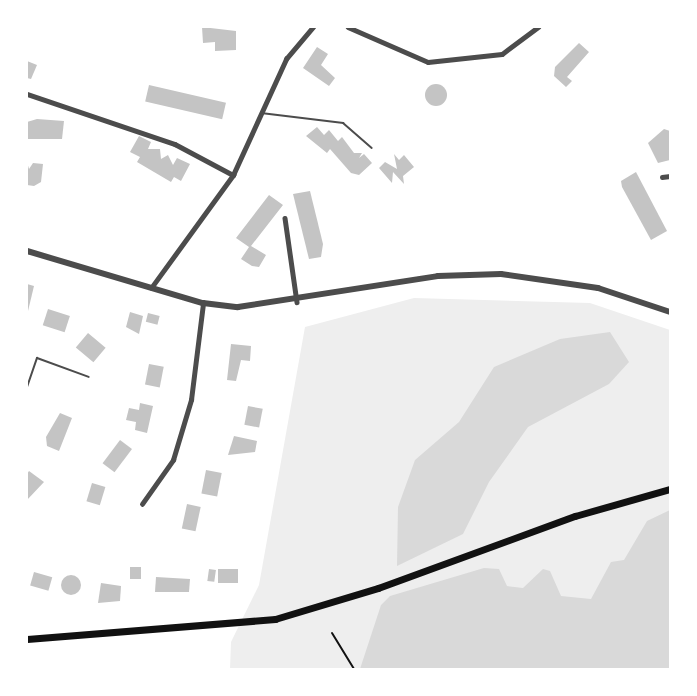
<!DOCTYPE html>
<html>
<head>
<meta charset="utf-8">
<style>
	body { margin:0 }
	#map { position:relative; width:697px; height:696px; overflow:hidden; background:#fff; font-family:"IBM Plex Sans",sans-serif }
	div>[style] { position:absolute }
	.green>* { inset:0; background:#eee }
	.water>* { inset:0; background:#d9d9d9 }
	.building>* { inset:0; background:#c4c4c4; transform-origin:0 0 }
	.round { border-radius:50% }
	.path>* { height:2px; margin:-1px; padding:0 1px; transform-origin:1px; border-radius:1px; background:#111 }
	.service>* { height:2px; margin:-1px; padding:0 1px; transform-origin:1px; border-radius:1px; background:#4c4c4c }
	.minor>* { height:4.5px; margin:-2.25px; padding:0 2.25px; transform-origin:2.25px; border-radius:2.25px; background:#4c4c4c }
	.tertiary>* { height:6px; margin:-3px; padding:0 3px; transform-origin:3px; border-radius:3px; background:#4c4c4c }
	.secondary>* { height:7px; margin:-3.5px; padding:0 3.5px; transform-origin:3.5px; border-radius:3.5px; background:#111 }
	span { translate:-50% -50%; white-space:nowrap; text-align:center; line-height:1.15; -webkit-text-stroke:6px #fff; paint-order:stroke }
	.frame { position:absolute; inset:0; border:28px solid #fff; pointer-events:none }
</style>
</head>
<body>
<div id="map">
	<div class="green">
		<i style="clip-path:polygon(414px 298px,590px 303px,670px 330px,670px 669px,230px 669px,231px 642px,259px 585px,305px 327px)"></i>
	</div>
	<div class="water">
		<i style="clip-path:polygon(610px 332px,629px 362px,609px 384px,528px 427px,489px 482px,463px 534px,397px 566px,398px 507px,415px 460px,459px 422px,494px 367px,560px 339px)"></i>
		<i style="clip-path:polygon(670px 510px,670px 669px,360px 669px,381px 605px,390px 596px,484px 568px,499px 569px,507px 586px,523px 588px,543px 569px,550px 571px,561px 596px,591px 599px,611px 562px,624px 560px,647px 521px)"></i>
	</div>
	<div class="building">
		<i style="clip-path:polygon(202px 27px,236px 31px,236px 50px,215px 51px,215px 42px,203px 43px)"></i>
		<i style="clip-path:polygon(579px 43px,589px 52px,567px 77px,572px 81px,566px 87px,554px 76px,555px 67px)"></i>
		<i style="clip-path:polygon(317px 47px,328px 54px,321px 65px,335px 78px,329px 86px,303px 68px)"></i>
		<i style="clip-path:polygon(27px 61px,37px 65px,31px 79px,27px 78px)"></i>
		<i class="round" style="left:425px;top:84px;width:22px;height:22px"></i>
		<i style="left:149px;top:85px;width:79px;height:17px;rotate:13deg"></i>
		<i style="clip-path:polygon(37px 119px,64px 121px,62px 139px,27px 139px,27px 122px)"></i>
		<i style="clip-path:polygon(317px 127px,324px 135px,329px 130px,338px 141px,342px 137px,354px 153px,362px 153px,359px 158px,364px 154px,372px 163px,359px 175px,351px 173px,330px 149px,327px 153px,306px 136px)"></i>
		<i style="clip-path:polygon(664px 129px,670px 131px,670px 160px,658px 163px,648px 143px)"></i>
		<i style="clip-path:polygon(139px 136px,151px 142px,148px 149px,160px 149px,161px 159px,168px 155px,173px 165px,177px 158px,190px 164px,181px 181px,174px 177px,171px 182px,137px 162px,140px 157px,130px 152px)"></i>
		<i style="clip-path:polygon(394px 154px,399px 160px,404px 155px,414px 167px,403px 176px,404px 184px,393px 172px,392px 183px,379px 168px,385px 162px,397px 169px)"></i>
		<i style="clip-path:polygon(27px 162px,29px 169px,33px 163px,43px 164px,41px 182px,34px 186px,27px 185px)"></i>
		<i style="clip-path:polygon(636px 172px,667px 231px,651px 240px,622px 187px,621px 181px)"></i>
		<i style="clip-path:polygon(310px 191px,323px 244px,321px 257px,309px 259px,293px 194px)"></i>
		<i style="clip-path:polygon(269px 195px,283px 205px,251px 246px,266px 255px,259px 267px,252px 266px,241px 259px,249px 247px,236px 238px)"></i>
		<i style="clip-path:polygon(27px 284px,34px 286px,28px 311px,27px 310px)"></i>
		<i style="left:48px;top:309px;width:23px;height:17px;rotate:18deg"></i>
		<i style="clip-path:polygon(130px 312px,143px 316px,139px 334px,126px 327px)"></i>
		<i style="left:148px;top:313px;width:12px;height:9px;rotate:14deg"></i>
		<i style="left:88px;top:333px;width:23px;height:19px;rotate:40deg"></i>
		<i style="clip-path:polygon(231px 344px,251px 346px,250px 361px,241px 360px,236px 381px,227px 380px)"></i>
		<i style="left:149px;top:364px;width:15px;height:21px;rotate:11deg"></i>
		<i style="clip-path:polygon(140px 403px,153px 406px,147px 433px,135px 430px,136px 422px,126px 420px,129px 408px,139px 410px)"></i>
		<i style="left:248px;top:406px;width:15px;height:19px;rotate:11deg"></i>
		<i style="clip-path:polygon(60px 413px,72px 418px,59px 451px,47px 446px,46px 437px)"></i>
		<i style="clip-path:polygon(234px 436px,257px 441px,255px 452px,228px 455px)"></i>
		<i style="left:120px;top:440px;width:15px;height:29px;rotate:37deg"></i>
		<i style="left:206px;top:470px;width:16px;height:24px;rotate:11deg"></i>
		<i style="clip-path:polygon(29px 471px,44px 482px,27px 500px,27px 474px)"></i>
		<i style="left:92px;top:483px;width:14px;height:19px;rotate:17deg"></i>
		<i style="left:187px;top:504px;width:14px;height:25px;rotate:12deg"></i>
		<i style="left:130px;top:567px;width:11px;height:12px"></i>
		<i style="left:209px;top:569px;width:7px;height:12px;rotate:8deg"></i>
		<i style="left:218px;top:569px;width:20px;height:14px"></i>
		<i style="left:34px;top:572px;width:19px;height:14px;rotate:16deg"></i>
		<i class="round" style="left:61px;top:575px;width:20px;height:20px"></i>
		<i style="clip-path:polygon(156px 577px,190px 579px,189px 592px,155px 592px)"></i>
		<i style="clip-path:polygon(101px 583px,121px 586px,120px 601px,98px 603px)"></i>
	</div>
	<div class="path">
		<i style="left:332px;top:633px;width:42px;rotate:58.6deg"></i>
	</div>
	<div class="service">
		<i style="left:261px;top:113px;width:83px;rotate:7deg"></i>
		<i style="left:343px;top:123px;width:38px;rotate:41deg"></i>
		<i style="left:27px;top:387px;width:31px;rotate:-71deg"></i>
		<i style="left:37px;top:358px;width:55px;rotate:20.1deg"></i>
	</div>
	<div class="minor">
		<i style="left:348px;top:27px;width:87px;rotate:23.6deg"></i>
		<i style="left:428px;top:62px;width:74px;rotate:-6.2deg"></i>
		<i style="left:502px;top:54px;width:45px;rotate:-36.9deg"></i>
		<i style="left:27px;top:94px;width:156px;rotate:18.7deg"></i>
		<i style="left:175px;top:144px;width:66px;rotate:28.1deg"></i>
		<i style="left:662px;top:177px;width:8px;rotate:-7deg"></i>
		<i style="left:285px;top:218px;width:85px;rotate:81.9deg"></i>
		<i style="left:151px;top:288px;width:140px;rotate:-54deg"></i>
		<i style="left:233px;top:175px;width:128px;rotate:-65.4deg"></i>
		<i style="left:286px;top:59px;width:42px;rotate:-49.8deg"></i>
		<i style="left:142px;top:504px;width:54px;rotate:-54.8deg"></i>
		<i style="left:173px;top:460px;width:63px;rotate:-73.3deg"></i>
		<i style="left:191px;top:400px;width:98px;rotate:-82.9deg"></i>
	</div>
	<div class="tertiary">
		<i style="left:27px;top:251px;width:184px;rotate:16.5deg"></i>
		<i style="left:203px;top:303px;width:35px;rotate:7deg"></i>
		<i style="left:238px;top:307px;width:202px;rotate:-8.8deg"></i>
		<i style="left:438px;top:276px;width:63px;rotate:-1.8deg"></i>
		<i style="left:501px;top:274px;width:98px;rotate:8.2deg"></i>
		<i style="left:598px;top:288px;width:76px;rotate:18.4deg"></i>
	</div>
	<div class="secondary">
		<i style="left:27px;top:639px;width:249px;rotate:-4.6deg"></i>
		<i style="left:275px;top:619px;width:108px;rotate:-16.8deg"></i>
		<i style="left:378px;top:588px;width:210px;rotate:-20.1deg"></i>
		<i style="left:575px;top:516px;width:99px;rotate:-15.9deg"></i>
	</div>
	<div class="frame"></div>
</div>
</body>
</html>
